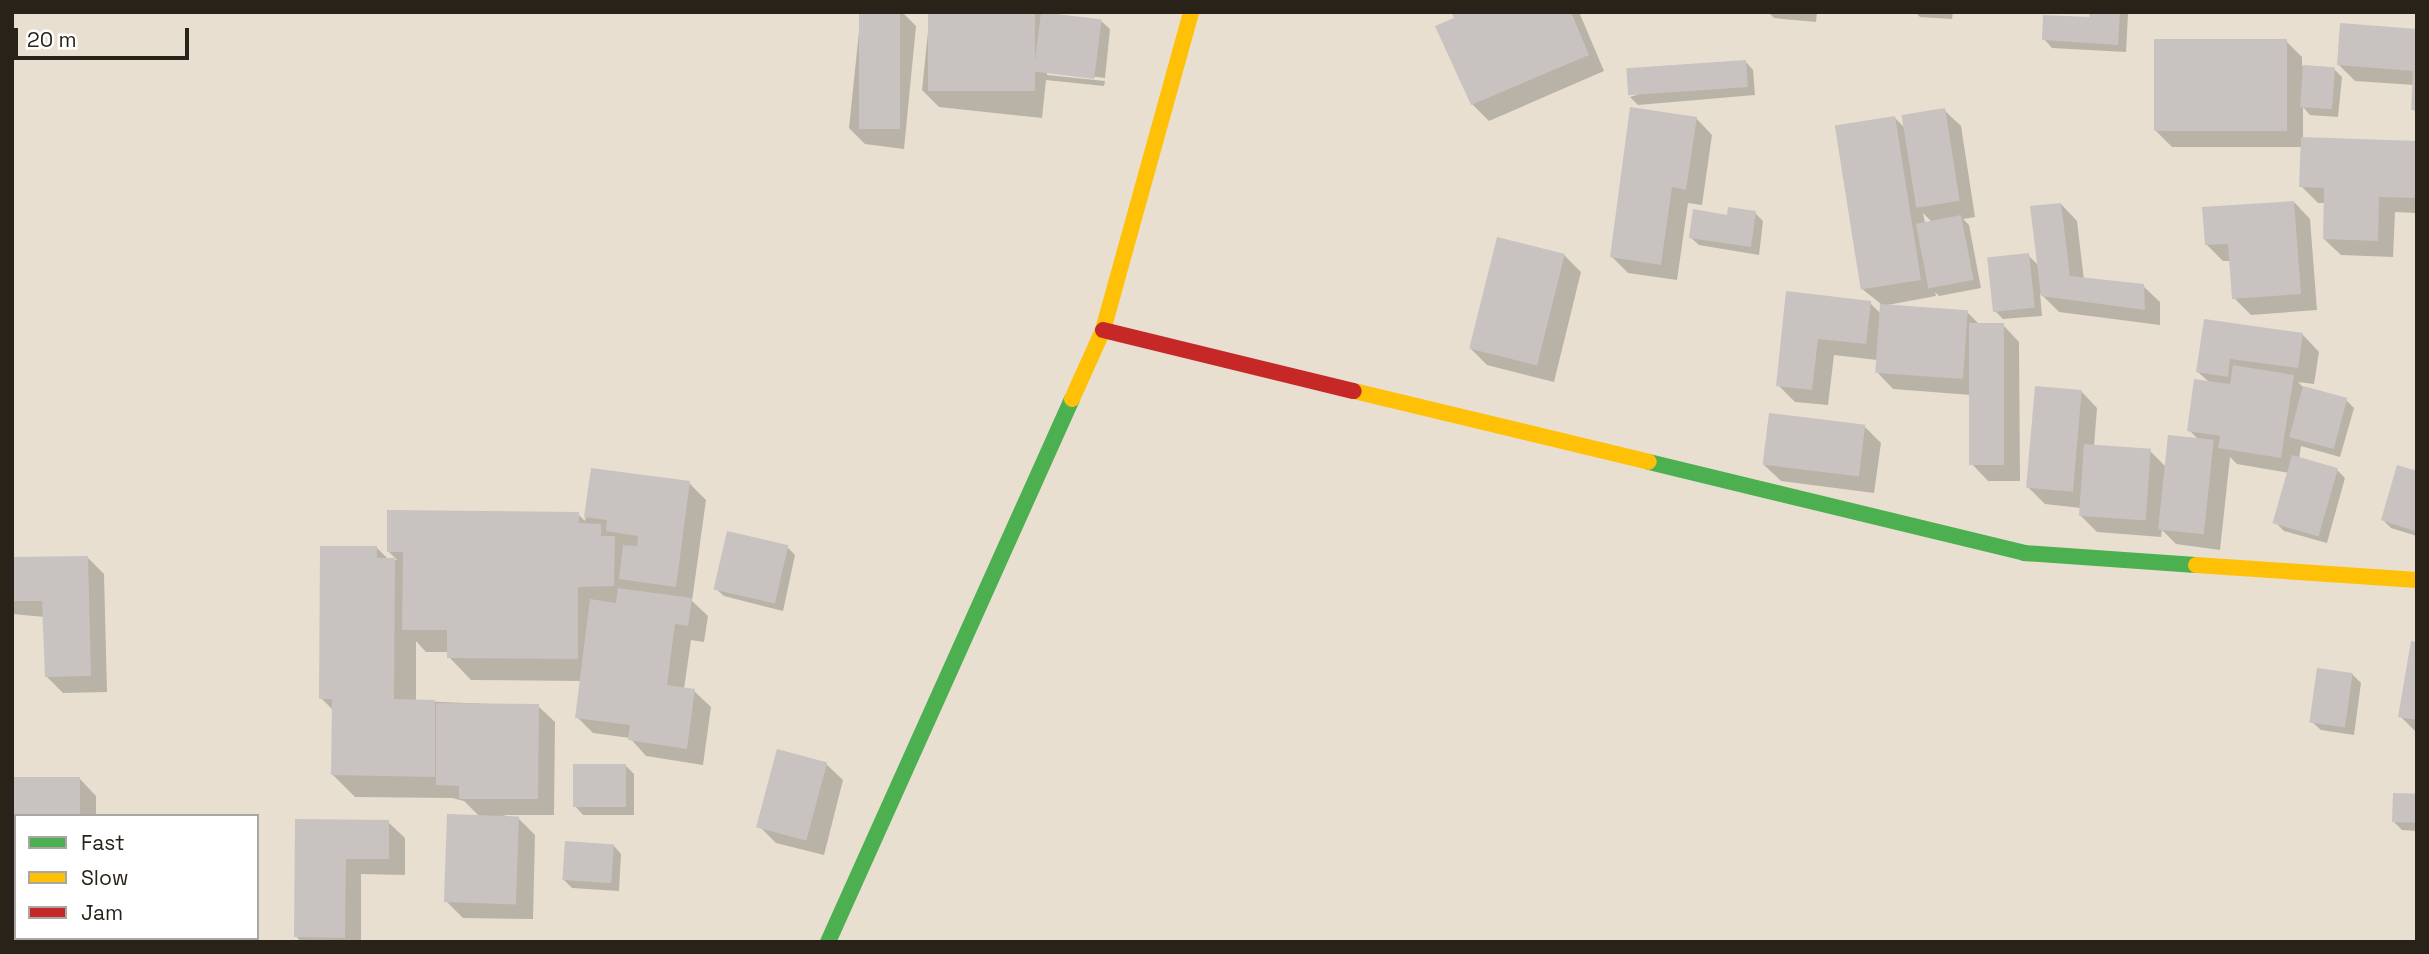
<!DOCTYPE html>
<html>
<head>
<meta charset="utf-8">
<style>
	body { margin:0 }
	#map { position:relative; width:2429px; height:954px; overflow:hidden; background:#e8dfd0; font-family:"Space Grotesk",sans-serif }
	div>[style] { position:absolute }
	.shadow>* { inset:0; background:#0003 }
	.building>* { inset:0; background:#c8c2c1; transform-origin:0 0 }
	.fast>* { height:16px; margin:-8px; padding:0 8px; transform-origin:8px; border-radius:8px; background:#4caf50 }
	.slow>* { height:16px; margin:-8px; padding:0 8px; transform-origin:8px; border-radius:8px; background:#ffc107 }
	.jam>* { height:16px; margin:-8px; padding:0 8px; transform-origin:8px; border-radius:8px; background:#c62828 }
	span { translate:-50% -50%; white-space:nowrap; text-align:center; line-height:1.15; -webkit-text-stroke:5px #fff; paint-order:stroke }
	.frame { position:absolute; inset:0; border:14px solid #292219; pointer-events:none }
	.legend { position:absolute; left:14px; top:814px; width:245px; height:126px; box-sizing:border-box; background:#fff; border:2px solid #a9a7a3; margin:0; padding:9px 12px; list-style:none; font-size:21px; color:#292219 }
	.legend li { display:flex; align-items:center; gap:14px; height:35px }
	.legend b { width:35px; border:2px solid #a9a7a3 }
	.scale { position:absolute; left:14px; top:28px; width:175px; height:32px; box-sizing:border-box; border:4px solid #292219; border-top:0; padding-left:9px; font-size:21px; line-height:24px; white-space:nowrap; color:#292219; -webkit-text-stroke:5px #fff; paint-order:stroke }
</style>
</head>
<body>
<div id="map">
	<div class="shadow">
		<i style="clip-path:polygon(861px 12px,902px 12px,916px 26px,904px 149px,865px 144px,849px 128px)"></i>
		<i style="clip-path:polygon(930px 12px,1039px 12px,1101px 21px,1110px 29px,1105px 78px,1047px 71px,1047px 75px,1105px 81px,1104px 86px,1046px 80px,1042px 118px,939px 107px,922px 90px)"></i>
		<i style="clip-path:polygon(1453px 12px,1579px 12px,1604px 71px,1489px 121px,1472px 104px,1438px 27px,1456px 19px)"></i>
		<i style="clip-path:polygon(1768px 12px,1817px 12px,1816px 22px,1774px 18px)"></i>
		<i style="clip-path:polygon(1915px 12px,1953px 12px,1952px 19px,1920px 17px)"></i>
		<i style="clip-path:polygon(2091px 12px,2128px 14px,2126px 52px,2052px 48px,2044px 39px,2091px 19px)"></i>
		<i style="clip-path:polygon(2417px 31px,2417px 113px,2413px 109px,2414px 85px,2355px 81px,2339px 65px)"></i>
		<i style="clip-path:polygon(2286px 41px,2302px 57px,2302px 66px,2334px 69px,2342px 77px,2338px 117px,2310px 115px,2303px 107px,2303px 139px,2417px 143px,2417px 213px,2395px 212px,2393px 257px,2341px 255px,2324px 239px,2326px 203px,2318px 203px,2301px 186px,2303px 147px,2172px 147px,2156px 131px)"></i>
		<i style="clip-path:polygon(1745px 61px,1753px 70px,1755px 95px,1638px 105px,1630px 97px)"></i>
		<i style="clip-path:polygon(evenodd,1944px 110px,1961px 126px,1975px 217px,1963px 219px,1969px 225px,1981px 288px,1939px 296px,1935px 292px,1936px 296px,1882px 306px,1967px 312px,1980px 325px,2003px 325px,2019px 342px,2020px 481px,1988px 481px,1972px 464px,1971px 395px,1893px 389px,1877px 372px,1877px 360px,1834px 355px,1828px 405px,1795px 402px,1778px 385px,1788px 293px,1870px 303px,1881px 314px,1881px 304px,1861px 288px,1895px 118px,1905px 128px,1944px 110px,1923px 213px,1932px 222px,1925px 223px,1923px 213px)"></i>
		<i style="clip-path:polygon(1696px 118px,1712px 135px,1702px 205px,1688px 203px,1677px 280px,1628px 273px,1612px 257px)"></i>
		<i style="clip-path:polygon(2294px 202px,2310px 219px,2317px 310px,2251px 315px,2234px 298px,2231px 261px,2223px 261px,2207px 245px)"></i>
		<i style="clip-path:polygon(2061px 204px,2077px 221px,2084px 280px,2143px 286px,2160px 302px,2160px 325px,2059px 312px,2040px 293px,2042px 316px,2003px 319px,1995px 311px,2028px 255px,2039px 266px)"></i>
		<i style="clip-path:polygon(1755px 213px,1763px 221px,1759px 255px,1699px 245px,1690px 237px,1728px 217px)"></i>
		<i style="clip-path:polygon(1564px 255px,1581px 272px,1554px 382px,1487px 365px,1471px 349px)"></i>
		<i style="clip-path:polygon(2206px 321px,2303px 335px,2319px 352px,2314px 384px,2298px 382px,2304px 388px,2346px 400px,2354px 408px,2340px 457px,2301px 446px,2299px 459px,2337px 470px,2345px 478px,2327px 543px,2284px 531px,2275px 522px,2289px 473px,2237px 464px,2230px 457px,2220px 550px,2176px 544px,2162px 530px,2161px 537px,2097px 532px,2080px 515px,2081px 508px,2045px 504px,2028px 487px,2081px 391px,2097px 408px,2094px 446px,2150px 451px,2166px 467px,2199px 440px,2189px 430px,2210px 383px,2198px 372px)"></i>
		<i style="clip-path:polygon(1864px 426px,1881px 443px,1874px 493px,1781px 481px,1764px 465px)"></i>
		<i style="clip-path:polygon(592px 470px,689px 483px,706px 500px,692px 601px,708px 616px,704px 642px,691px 640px,684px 689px,694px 691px,711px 707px,703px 765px,646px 756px,630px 738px,593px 733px,577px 717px,582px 681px,471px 680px,449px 657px,449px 652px,426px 652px,416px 641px,416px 701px,538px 706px,555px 722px,554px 815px,502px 815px,518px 818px,535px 835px,533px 919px,463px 918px,446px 901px,480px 817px,464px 801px,452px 798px,355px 797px,333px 775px,334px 711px,321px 698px,377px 548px,389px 560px,397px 560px,389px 552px,578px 514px,585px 521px)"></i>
		<i style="clip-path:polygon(2417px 473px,2417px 536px,2391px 528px,2383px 520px)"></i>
		<i style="clip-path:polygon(787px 547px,795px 555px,783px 611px,724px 596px,715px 588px)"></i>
		<i style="clip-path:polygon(87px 557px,104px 574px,107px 692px,63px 693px,46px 676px,45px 617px,12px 614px,12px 559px)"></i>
		<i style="clip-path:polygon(2417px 644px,2417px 733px,2400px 716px)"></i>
		<i style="clip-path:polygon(2352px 674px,2361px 683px,2354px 735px,2321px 730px,2312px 722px)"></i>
		<i style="clip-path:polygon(826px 764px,843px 780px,824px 855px,776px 843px,759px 826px)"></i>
		<i style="clip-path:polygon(626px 766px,634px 774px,634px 815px,583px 815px,575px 806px)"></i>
		<i style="clip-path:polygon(12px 778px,80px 779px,96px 796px,96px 816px,16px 816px,16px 857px)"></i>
		<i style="clip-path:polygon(2417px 796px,2417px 831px,2402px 830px,2394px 822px)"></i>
		<i style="clip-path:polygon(297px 821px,388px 822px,405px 838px,405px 875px,361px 874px,361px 942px,301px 942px,296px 936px)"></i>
		<i style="clip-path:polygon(613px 845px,621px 854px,619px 891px,572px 888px,564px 880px)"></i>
		<i style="clip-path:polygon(12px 878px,16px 938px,37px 942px,12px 942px)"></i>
	</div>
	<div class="building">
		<i style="left:859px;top:12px;width:41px;height:117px"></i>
		<i style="left:928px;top:12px;width:107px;height:79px"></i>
		<i style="left:1041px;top:12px;width:61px;height:60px;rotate:7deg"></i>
		<i style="clip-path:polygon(1451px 12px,1571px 12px,1589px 55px,1471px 105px,1435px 26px,1454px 18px)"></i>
		<i style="clip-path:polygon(2090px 12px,2120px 12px,2118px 45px,2042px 40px,2043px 15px,2089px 17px)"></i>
		<i style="clip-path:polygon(2340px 23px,2417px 29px,2417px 110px,2411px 110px,2413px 71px,2337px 65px)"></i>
		<i style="left:2154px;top:39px;width:133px;height:92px"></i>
		<i style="left:1746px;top:60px;width:27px;height:120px;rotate:86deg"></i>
		<i style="left:2303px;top:65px;width:32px;height:42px;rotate:4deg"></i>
		<i style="clip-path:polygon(1630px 107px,1697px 117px,1686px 190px,1672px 187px,1661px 265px,1610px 257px)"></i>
		<i style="left:1945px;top:108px;width:94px;height:44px;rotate:81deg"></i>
		<i style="left:1895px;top:116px;width:166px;height:61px;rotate:81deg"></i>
		<i style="clip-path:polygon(2301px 137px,2417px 141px,2417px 198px,2379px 197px,2378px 241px,2323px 239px,2324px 188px,2299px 187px)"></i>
		<i style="clip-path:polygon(2294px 201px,2301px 294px,2232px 299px,2228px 244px,2205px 245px,2202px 207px)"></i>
		<i style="clip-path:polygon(2061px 203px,2070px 276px,2144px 284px,2145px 310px,2041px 296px,2030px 206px)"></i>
		<i style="clip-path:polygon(1728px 207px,1756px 211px,1751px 247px,1689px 238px,1693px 209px,1727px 215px)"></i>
		<i style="left:1961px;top:215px;width:66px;height:46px;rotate:79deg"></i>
		<i style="left:1497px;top:237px;width:70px;height:115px;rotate:14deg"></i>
		<i style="left:2029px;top:253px;width:55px;height:42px;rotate:84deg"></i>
		<i style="clip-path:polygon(1786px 291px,1871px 301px,1866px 344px,1818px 339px,1812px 390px,1776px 386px)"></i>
		<i style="left:1880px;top:304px;width:88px;height:69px;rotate:4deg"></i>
		<i style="clip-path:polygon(2204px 319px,2303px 333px,2298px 368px,2230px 359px,2228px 377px,2196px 372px)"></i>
		<i style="left:1969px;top:323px;width:35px;height:142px"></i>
		<i style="clip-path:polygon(2233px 365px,2294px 375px,2281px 458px,2218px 448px,2220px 436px,2187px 431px,2194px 379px,2230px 384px)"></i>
		<i style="left:2035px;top:386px;width:47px;height:102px;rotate:5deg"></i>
		<i style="left:2303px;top:386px;width:46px;height:53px;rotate:15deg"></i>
		<i style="left:1769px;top:413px;width:97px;height:52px;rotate:7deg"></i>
		<i style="left:2168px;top:435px;width:46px;height:95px;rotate:6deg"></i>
		<i style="left:2084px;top:444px;width:67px;height:72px;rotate:4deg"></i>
		<i style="left:2292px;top:455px;width:48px;height:71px;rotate:16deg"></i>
		<i style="clip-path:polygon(2397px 465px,2417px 471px,2417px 532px,2381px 520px)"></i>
		<i style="clip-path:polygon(591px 468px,690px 481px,676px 587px,619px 579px,623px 545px,637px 546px,638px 536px,606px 531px,607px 520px,584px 517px)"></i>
		<i style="clip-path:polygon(387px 510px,579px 512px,579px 523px,601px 524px,601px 536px,615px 536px,614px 586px,578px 587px,578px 659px,447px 658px,447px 630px,402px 630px,403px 552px,387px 552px)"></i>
		<i style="left:727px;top:531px;width:63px;height:60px;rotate:13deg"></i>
		<i style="clip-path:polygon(320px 546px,377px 546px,377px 558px,395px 558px,394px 699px,435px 700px,435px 777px,331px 775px,332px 699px,319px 699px)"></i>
		<i style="clip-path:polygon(88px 556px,91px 676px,45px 677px,42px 601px,12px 601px,12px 557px)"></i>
		<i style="clip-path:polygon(618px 588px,692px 598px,688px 626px,675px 624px,667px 685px,695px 689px,687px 749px,628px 740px,630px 725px,575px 718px,590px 599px,616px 603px)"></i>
		<i style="clip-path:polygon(2411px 641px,2417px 642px,2417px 720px,2398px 717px)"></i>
		<i style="left:2317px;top:668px;width:36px;height:55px;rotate:8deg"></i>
		<i style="clip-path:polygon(436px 703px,539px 704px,538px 799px,459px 799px,459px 786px,436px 785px)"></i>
		<i style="left:777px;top:749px;width:52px;height:81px;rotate:15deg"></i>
		<i style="left:573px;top:764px;width:53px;height:43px"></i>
		<i style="clip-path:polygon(12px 777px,80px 777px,80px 816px,16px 816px,12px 850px)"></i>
		<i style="left:2393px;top:793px;width:24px;height:29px;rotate:2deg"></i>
		<i style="left:447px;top:814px;width:72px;height:88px;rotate:2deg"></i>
		<i style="clip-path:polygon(295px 819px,389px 820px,389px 859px,346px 859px,345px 938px,294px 937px)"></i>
		<i style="left:565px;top:841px;width:49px;height:39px;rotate:4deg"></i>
		<i style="clip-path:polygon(12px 877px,16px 938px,21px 942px,12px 942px)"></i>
	</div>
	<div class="fast">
		<i style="left:1649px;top:462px;width:386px;rotate:13.6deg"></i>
		<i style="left:2024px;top:553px;width:172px;rotate:4deg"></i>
		<i style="left:828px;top:942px;width:595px;rotate:-65.8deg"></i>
	</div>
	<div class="slow">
		<i style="left:1354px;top:391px;width:303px;rotate:13.5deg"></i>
		<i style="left:1072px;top:399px;width:76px;rotate:-65.8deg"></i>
		<i style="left:1103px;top:330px;width:330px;rotate:-74.5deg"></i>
		<i style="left:2196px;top:565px;width:222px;rotate:3.9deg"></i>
	</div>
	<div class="jam">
		<i style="left:1103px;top:330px;width:258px;rotate:13.7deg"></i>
	</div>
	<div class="frame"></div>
	<ul class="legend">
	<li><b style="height:9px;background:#4caf50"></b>Fast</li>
	<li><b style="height:9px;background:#ffc107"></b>Slow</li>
	<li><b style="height:9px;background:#c62828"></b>Jam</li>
	</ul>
	<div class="scale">20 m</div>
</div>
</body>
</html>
